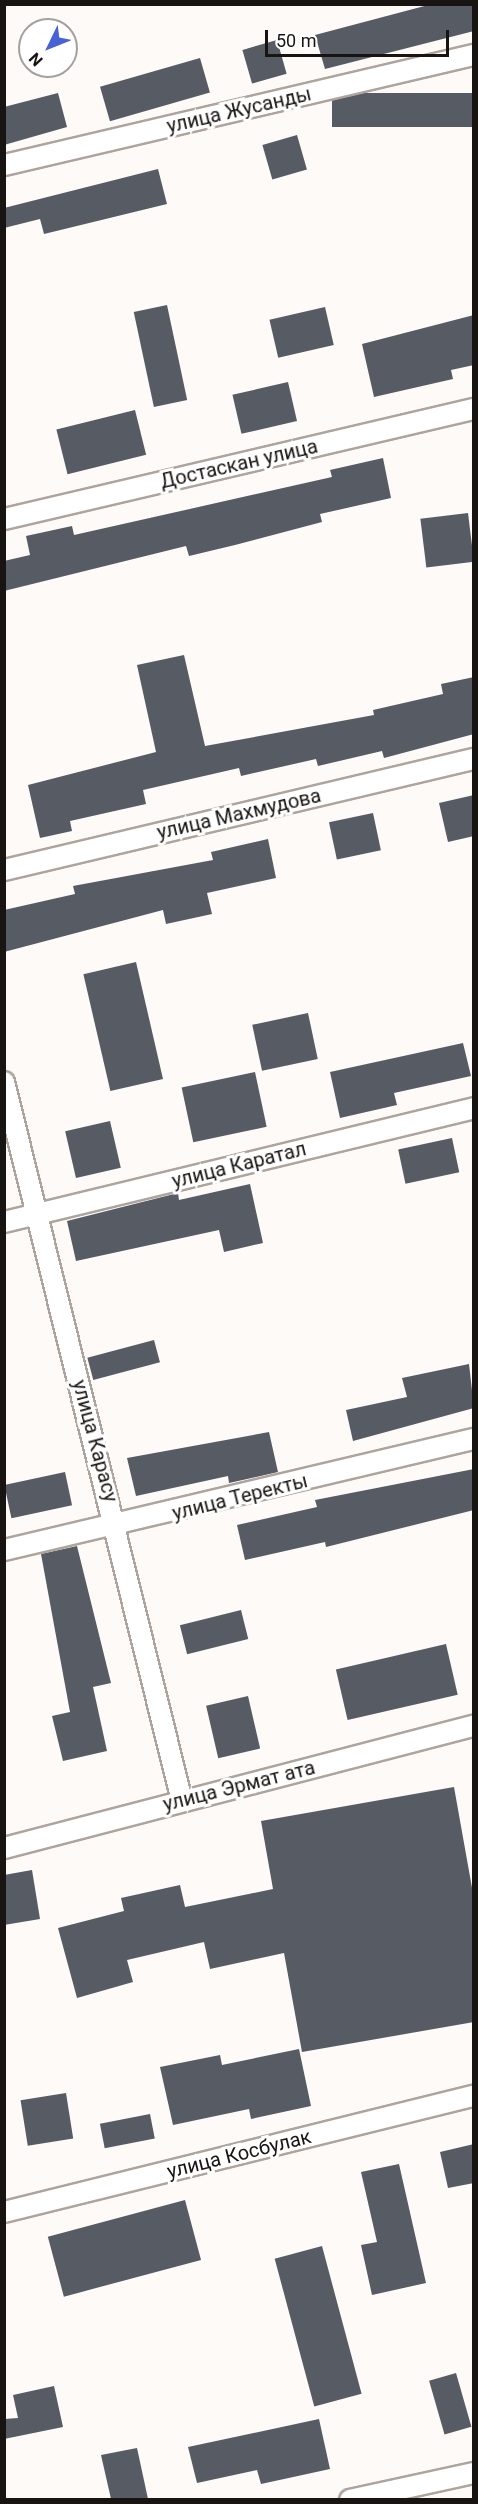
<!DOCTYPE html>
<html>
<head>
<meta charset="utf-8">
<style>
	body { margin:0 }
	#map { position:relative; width:478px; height:2504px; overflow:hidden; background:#fefaf7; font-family:Roboto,sans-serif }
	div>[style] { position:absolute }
	.building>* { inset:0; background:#575b64; transform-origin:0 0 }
	.roads { filter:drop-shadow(2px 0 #aea49d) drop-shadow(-2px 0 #aea49d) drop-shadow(0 2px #aea49d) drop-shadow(0 -2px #aea49d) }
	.street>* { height:20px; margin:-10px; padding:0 10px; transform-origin:10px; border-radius:10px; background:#fff }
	span { translate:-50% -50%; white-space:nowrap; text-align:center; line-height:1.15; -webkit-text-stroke:6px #fff; paint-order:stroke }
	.street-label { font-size:20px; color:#181412 }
	.frame { position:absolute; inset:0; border:6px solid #181412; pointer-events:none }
	.north { position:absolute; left:18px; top:18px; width:60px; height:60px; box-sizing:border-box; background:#fff; border:2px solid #a3a1a0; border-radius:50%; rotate:227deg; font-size:16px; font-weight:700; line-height:24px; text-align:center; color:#181412 }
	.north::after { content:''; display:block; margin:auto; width:21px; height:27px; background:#4662d5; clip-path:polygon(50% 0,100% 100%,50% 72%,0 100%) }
	.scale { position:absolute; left:265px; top:30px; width:184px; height:27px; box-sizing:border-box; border:3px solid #181412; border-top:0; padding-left:8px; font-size:18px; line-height:21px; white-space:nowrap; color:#181412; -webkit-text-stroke:4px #fff; paint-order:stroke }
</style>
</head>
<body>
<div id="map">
	<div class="building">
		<i style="clip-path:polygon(432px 4px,474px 4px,474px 31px,325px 69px,315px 35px)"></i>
		<i style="left:277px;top:40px;width:35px;height:36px;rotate:74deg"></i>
		<i style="left:200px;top:58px;width:36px;height:104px;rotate:74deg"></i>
		<i style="clip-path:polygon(58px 93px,67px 127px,4px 145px,4px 107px)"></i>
		<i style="left:474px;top:93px;width:34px;height:142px;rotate:90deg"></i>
		<i style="left:297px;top:135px;width:36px;height:36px;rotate:74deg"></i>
		<i style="clip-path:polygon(158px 169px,167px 204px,44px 234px,40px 219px,4px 228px,4px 208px)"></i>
		<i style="left:167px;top:305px;width:97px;height:34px;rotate:78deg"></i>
		<i style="left:325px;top:307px;width:39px;height:57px;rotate:77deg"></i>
		<i style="clip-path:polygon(474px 315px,474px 365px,451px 370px,453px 379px,374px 397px,362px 344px)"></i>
		<i style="left:288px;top:382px;width:40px;height:57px;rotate:77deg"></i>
		<i style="left:135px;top:410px;width:46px;height:81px;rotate:76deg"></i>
		<i style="clip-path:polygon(383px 458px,391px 498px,320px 514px,322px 522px,235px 545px,189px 556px,186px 546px,4px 591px,4px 561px,30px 555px,26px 536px,72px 526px,74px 535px,332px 477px,330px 470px)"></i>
		<i style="left:468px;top:513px;width:49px;height:48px;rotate:83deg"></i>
		<i style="clip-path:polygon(184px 655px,205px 746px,374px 715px,373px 710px,443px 694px,441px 684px,474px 677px,474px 734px,384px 758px,382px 751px,318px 766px,316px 759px,241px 776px,239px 768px,143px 790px,146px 804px,70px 821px,72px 831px,40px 838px,28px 785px,156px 752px,137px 665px)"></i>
		<i style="clip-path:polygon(474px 795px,474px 836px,448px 842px,439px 803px)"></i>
		<i style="left:373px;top:813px;width:38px;height:45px;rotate:78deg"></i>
		<i style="clip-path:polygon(268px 839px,276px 878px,207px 893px,212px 914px,166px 924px,163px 910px,4px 952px,4px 910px,75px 894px,73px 886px,213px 860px,211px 852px)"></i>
		<i style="left:136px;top:962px;width:120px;height:54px;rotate:77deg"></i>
		<i style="left:308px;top:1013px;width:47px;height:57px;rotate:78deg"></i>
		<i style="clip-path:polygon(463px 1043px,471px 1076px,394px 1093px,397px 1105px,340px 1118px,330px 1072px)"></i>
		<i style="left:255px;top:1072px;width:56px;height:75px;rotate:78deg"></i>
		<i style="left:110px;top:1121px;width:48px;height:46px;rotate:77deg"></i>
		<i style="left:452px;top:1138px;width:35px;height:55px;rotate:78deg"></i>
		<i style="clip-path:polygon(250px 1184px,263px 1243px,224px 1252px,219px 1230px,76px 1261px,67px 1221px,178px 1193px,179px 1200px)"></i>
		<i style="left:154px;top:1340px;width:23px;height:69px;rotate:75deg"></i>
		<i style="clip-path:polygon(469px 1364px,474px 1408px,353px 1441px,346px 1410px,407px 1397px,402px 1378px)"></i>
		<i style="clip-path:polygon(269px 1432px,278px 1472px,229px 1483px,228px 1476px,136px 1496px,127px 1458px)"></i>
		<i style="clip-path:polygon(474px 1469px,474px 1510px,326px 1547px,325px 1542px,245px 1560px,237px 1525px,317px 1507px,315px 1500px)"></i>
		<i style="left:65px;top:1472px;width:34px;height:62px;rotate:78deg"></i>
		<i style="clip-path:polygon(77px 1546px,111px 1683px,93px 1687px,107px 1751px,63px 1761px,52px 1716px,70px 1712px,41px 1554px)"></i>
		<i style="left:241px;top:1610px;width:30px;height:63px;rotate:76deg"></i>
		<i style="left:446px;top:1644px;width:52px;height:113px;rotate:77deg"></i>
		<i style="left:248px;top:1696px;width:54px;height:43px;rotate:77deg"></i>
		<i style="clip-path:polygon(454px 1787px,474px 1899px,474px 2022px,302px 2052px,284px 1953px,210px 1969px,204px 1942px,127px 1960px,133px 1982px,77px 1998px,58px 1928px,124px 1911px,121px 1898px,180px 1885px,185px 1907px,273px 1889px,261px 1821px)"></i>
		<i style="clip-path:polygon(32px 1870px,40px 1919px,4px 1925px,4px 1875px)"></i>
		<i style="clip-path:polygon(299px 2049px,311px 2106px,251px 2119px,249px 2109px,173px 2125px,160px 2067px,220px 2055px,222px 2065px)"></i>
		<i style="left:66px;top:2093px;width:46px;height:46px;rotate:81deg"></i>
		<i style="left:150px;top:2114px;width:25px;height:51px;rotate:79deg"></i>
		<i style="clip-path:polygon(474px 2144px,474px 2183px,448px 2188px,440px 2152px)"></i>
		<i style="clip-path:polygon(399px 2164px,426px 2283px,372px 2295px,361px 2245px,377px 2242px,361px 2172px)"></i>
		<i style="left:185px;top:2200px;width:62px;height:142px;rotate:75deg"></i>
		<i style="left:322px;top:2246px;width:153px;height:49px;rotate:75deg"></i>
		<i style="left:456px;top:2373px;width:56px;height:28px;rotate:74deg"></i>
		<i style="clip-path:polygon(54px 2386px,63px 2427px,4px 2439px,4px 2419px,18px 2418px,13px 2395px)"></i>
		<i style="clip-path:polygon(319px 2419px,330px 2469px,261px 2484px,257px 2470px,197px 2483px,188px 2447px)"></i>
		<i style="clip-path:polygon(137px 2448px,148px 2499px,111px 2499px,101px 2455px)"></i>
	</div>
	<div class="roads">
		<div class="street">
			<i style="left:4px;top:165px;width:483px;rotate:-13.2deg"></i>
			<i style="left:4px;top:519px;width:483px;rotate:-13.2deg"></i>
			<i style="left:4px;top:870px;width:483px;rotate:-13.3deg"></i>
			<i style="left:4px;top:1082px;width:741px;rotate:76.1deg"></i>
			<i style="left:4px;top:1222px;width:484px;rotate:-13.6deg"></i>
			<i style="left:4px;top:1550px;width:483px;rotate:-13.3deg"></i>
			<i style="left:4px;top:1848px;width:486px;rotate:-14.6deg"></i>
			<i style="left:4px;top:2212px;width:484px;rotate:-13.9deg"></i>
			<i style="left:350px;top:2500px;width:127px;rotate:-12.3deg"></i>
		</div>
	</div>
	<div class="street-label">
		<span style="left:239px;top:110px;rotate:-13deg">улица Жусанды</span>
		<span style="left:239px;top:464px;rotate:-13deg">Достаскан улица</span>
		<span style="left:239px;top:814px;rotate:-13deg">улица Махмудова</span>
		<span style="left:239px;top:1165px;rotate:-14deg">улица Каратал</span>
		<span style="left:95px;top:1441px;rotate:75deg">улица Карасу</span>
		<span style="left:240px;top:1497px;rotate:-14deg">улица Теректы</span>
		<span style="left:239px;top:1786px;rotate:-14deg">улица Эрмат ата</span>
		<span style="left:239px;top:2154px;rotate:-14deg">улица Косбулак</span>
	</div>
	<div class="frame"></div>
	<div class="north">N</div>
	<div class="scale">50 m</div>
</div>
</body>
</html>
